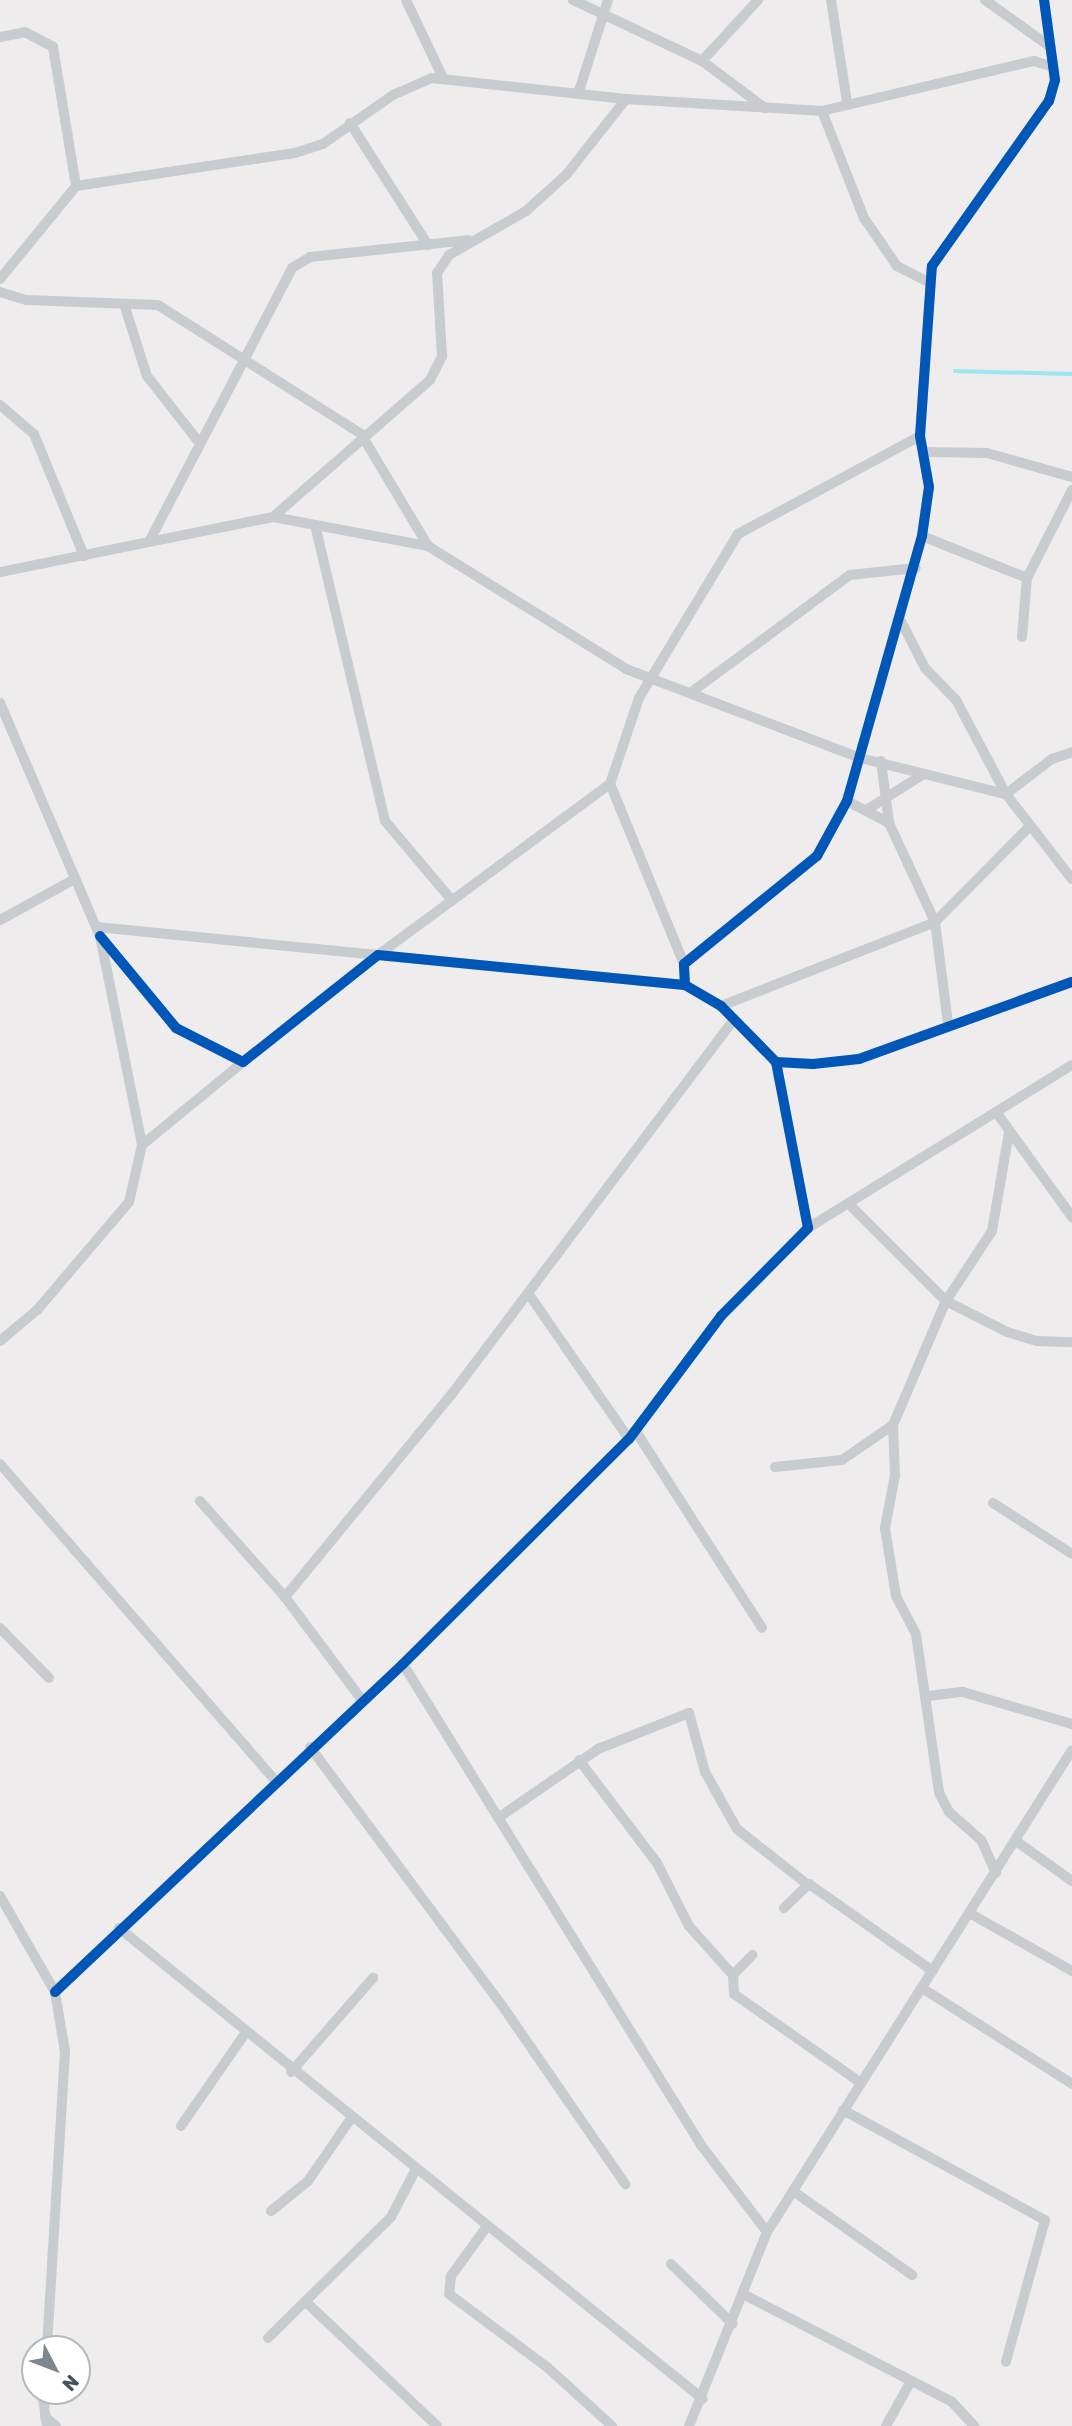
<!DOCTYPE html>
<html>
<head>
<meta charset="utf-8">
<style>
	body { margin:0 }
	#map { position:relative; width:1072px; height:2426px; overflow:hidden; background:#eeeced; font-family:Rubik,sans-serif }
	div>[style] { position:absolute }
	.stream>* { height:3.5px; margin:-1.75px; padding:0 1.75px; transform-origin:1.75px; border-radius:1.75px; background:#9ee5f3 }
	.minor>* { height:10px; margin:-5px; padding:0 5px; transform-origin:5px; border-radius:5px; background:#c8ccce }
	.cycleway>* { height:10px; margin:-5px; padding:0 5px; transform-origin:5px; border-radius:5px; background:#0057b8 }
	span { translate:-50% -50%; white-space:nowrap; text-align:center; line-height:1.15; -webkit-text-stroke:5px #fff; paint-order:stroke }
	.north { position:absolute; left:21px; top:2335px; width:70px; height:70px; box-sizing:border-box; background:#fff; border:2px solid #b3b9bd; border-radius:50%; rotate:132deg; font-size:19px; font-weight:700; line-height:28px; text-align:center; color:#42515b }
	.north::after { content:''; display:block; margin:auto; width:24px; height:32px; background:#7e878e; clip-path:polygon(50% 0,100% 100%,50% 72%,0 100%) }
</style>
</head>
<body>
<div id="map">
	<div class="stream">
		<i style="left:955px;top:371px;width:117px;rotate:1.5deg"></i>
	</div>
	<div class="minor">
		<i style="left:406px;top:0;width:86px;rotate:64.6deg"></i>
		<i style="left:573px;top:0;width:143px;rotate:25.3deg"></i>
		<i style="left:702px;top:61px;width:79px;rotate:36.7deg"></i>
		<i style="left:831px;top:0;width:103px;rotate:81.1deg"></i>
		<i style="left:985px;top:0;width:79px;rotate:35.7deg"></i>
		<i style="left:0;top:37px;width:25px;rotate:-11deg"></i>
		<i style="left:25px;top:32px;width:32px;rotate:28deg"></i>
		<i style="left:53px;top:47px;width:141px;rotate:80.6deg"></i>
		<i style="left:702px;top:61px;width:83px;rotate:-47.4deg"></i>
		<i style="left:579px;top:91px;width:96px;rotate:-72.3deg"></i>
		<i style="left:822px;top:111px;width:115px;rotate:68.6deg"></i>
		<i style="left:864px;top:218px;width:58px;rotate:55.5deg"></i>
		<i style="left:897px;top:266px;width:36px;rotate:27deg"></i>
		<i style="left:350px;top:123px;width:145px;rotate:57.4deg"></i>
		<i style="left:0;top:279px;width:120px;rotate:-50.7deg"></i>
		<i style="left:76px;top:186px;width:221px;rotate:-8.6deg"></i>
		<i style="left:295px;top:153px;width:29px;rotate:-18deg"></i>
		<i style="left:323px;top:144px;width:85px;rotate:-35deg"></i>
		<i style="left:393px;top:95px;width:43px;rotate:-23.6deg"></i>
		<i style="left:432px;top:78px;width:195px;rotate:6.2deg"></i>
		<i style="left:0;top:292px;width:28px;rotate:17deg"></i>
		<i style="left:27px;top:300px;width:131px;rotate:2.2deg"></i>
		<i style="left:158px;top:305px;width:241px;rotate:32.4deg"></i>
		<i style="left:361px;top:434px;width:131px;rotate:59.1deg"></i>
		<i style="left:124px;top:304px;width:76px;rotate:72.3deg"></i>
		<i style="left:147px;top:376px;width:83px;rotate:51.9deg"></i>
		<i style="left:0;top:405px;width:45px;rotate:40.5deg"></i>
		<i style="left:34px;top:434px;width:132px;rotate:67.7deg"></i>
		<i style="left:924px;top:452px;width:63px;rotate:0.9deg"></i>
		<i style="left:987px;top:453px;width:88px;rotate:15.8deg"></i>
		<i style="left:273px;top:517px;width:208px;rotate:-41.1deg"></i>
		<i style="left:430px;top:380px;width:27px;rotate:-63deg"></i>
		<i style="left:442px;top:356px;width:83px;rotate:-93.4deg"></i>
		<i style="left:437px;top:273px;width:22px;rotate:-56deg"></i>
		<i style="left:449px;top:255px;width:89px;rotate:-29.7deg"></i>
		<i style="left:526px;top:211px;width:54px;rotate:-42deg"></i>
		<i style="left:566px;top:175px;width:97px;rotate:-51.7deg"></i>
		<i style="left:626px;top:99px;width:196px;rotate:3.5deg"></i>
		<i style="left:822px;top:111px;width:218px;rotate:-13.3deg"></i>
		<i style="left:1034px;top:61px;width:17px;rotate:17deg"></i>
		<i style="left:316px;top:529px;width:300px;rotate:76.7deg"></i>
		<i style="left:385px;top:821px;width:102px;rotate:49.8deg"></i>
		<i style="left:922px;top:536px;width:113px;rotate:21.8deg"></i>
		<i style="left:150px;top:540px;width:307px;rotate:-62.4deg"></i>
		<i style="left:292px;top:268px;width:21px;rotate:-31deg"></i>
		<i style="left:310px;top:257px;width:159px;rotate:-6.1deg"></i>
		<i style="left:0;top:572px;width:278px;rotate:-11.4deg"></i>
		<i style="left:273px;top:517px;width:158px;rotate:10.6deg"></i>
		<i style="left:428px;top:546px;width:233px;rotate:31.8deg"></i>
		<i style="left:626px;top:669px;width:250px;rotate:20.8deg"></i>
		<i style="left:860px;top:758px;width:150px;rotate:13.9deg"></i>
		<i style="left:901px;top:621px;width:53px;rotate:62.9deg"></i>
		<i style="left:925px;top:668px;width:45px;rotate:45.9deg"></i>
		<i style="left:956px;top:700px;width:106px;rotate:62deg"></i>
		<i style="left:1006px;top:794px;width:108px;rotate:52.2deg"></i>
		<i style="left:1022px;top:637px;width:59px;rotate:-85.2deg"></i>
		<i style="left:1027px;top:578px;width:99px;rotate:-62.9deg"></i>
		<i style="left:693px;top:691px;width:195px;rotate:-36.5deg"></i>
		<i style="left:850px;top:575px;width:66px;rotate:-6.1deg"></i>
		<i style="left:0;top:703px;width:254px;rotate:66.8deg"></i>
		<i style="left:100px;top:936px;width:213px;rotate:78.6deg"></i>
		<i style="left:142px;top:1145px;width:58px;rotate:102.8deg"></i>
		<i style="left:129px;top:1202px;width:142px;rotate:130.4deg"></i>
		<i style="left:37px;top:1310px;width:48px;rotate:140deg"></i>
		<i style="left:881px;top:761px;width:63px;rotate:82.6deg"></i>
		<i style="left:889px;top:823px;width:109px;rotate:65.1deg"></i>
		<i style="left:935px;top:922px;width:103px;rotate:82.7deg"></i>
		<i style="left:1006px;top:794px;width:58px;rotate:-37.3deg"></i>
		<i style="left:1052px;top:759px;width:21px;rotate:-19deg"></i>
		<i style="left:847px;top:801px;width:47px;rotate:27.6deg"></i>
		<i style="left:868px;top:809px;width:64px;rotate:-32.2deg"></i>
		<i style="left:0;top:920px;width:85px;rotate:-28.7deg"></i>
		<i style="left:97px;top:927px;width:282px;rotate:5.7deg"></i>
		<i style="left:378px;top:955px;width:288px;rotate:-36.4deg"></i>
		<i style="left:100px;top:936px;width:119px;rotate:50.4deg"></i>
		<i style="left:176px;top:1028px;width:75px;rotate:26.9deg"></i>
		<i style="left:243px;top:1062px;width:172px;rotate:-38.4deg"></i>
		<i style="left:378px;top:955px;width:308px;rotate:5.6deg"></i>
		<i style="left:685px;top:985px;width:42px;rotate:30.3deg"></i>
		<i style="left:721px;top:1006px;width:78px;rotate:45.5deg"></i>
		<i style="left:776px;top:1062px;width:37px;rotate:3deg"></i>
		<i style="left:813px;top:1064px;width:46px;rotate:-6.2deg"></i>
		<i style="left:859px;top:1059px;width:226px;rotate:-19.9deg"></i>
		<i style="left:684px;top:964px;width:195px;rotate:-112.3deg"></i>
		<i style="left:610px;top:784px;width:91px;rotate:-71.4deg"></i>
		<i style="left:639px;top:698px;width:192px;rotate:-58.9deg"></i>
		<i style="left:738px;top:534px;width:207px;rotate:-28.3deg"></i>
		<i style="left:685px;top:985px;width:21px;rotate:-93deg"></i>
		<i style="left:684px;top:964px;width:171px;rotate:-39.1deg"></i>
		<i style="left:817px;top:856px;width:63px;rotate:-61.4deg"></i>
		<i style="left:847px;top:801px;width:275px;rotate:-74.2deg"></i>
		<i style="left:922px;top:536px;width:49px;rotate:-81.9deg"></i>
		<i style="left:929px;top:487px;width:52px;rotate:-100deg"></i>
		<i style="left:920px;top:436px;width:170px;rotate:-86deg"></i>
		<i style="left:932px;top:266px;width:202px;rotate:-54.7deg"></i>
		<i style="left:1049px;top:101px;width:22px;rotate:-74deg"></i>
		<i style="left:1055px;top:80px;width:81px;rotate:-97.8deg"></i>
		<i style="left:721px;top:1006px;width:230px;rotate:-21.4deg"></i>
		<i style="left:935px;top:922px;width:135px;rotate:-45.3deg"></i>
		<i style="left:996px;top:1112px;width:130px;rotate:54.1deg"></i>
		<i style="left:142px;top:1145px;width:131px;rotate:-39.4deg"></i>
		<i style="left:849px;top:1204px;width:137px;rotate:45deg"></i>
		<i style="left:946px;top:1301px;width:68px;rotate:26.9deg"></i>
		<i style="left:1007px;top:1332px;width:31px;rotate:17deg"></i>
		<i style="left:1037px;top:1341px;width:35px;rotate:2deg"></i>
		<i style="left:808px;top:1228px;width:310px;rotate:-31.7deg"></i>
		<i style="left:528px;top:1293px;width:178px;rotate:55.3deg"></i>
		<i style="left:635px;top:1430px;width:235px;rotate:57.3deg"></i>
		<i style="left:0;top:1464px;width:417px;rotate:49deg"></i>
		<i style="left:775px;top:1467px;width:67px;rotate:-6deg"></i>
		<i style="left:842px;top:1460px;width:62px;rotate:-34.5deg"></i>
		<i style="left:200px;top:1501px;width:128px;rotate:48.5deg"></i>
		<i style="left:993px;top:1503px;width:94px;rotate:32.8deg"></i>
		<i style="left:0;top:1628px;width:70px;rotate:45.6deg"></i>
		<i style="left:403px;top:1664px;width:566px;rotate:58.22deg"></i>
		<i style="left:701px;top:2145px;width:109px;rotate:52.8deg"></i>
		<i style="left:928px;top:1696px;width:35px;rotate:-7deg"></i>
		<i style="left:963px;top:1692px;width:114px;rotate:16.4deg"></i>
		<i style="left:362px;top:1700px;width:129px;rotate:-126.8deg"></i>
		<i style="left:285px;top:1597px;width:266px;rotate:-50.6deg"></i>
		<i style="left:454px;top:1391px;width:466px;rotate:-53deg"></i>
		<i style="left:310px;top:1747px;width:320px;rotate:53.4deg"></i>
		<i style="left:501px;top:2004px;width:219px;rotate:55.4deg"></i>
		<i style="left:579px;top:1760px;width:129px;rotate:52.9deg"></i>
		<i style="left:657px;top:1863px;width:71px;rotate:63.1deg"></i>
		<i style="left:689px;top:1926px;width:66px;rotate:48.1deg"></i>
		<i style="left:733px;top:1975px;width:19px;rotate:87deg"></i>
		<i style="left:734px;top:1994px;width:155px;rotate:35deg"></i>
		<i style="left:498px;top:1818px;width:121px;rotate:-34.6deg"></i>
		<i style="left:598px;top:1749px;width:98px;rotate:-21.6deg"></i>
		<i style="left:689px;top:1713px;width:61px;rotate:74.8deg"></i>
		<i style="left:705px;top:1772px;width:65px;rotate:60.7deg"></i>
		<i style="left:737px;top:1829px;width:85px;rotate:38.3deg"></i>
		<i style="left:1016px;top:1841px;width:69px;rotate:35.5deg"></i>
		<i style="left:996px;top:1873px;width:36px;rotate:-114deg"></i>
		<i style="left:981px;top:1840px;width:43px;rotate:-138.8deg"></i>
		<i style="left:949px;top:1812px;width:22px;rotate:-117deg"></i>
		<i style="left:939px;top:1792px;width:160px;rotate:-98.3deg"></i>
		<i style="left:916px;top:1634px;width:43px;rotate:-117.8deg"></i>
		<i style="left:896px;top:1596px;width:69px;rotate:-99.2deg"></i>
		<i style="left:885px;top:1528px;width:54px;rotate:-79.3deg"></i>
		<i style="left:895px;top:1475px;width:50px;rotate:-92.3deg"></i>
		<i style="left:893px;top:1425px;width:135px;rotate:-66.9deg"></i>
		<i style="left:946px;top:1301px;width:84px;rotate:-56.7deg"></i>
		<i style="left:992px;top:1231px;width:99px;rotate:-80.2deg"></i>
		<i style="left:0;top:1896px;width:111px;rotate:60.2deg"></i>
		<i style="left:55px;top:1992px;width:61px;rotate:80.5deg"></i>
		<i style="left:65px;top:2052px;width:298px;rotate:93.5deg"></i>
		<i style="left:784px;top:1908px;width:35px;rotate:-44deg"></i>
		<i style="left:809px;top:1884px;width:151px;rotate:35.1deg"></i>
		<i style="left:971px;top:1914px;width:116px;rotate:29.4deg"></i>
		<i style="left:119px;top:1928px;width:750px;rotate:38.89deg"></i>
		<i style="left:733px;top:1975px;width:28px;rotate:-46deg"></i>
		<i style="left:922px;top:1988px;width:178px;rotate:32.6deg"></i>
		<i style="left:55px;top:1992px;width:478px;rotate:-43.3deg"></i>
		<i style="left:403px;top:1664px;width:319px;rotate:-44.9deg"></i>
		<i style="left:629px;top:1439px;width:154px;rotate:-53.2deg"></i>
		<i style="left:721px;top:1316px;width:124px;rotate:-45.3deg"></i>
		<i style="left:808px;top:1228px;width:169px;rotate:-100.9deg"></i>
		<i style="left:291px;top:2072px;width:125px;rotate:-48.9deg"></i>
		<i style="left:843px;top:2110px;width:230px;rotate:28.6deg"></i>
		<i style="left:1045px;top:2220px;width:147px;rotate:105.4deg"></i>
		<i style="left:181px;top:2126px;width:111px;rotate:-55.3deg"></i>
		<i style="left:793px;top:2191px;width:146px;rotate:35.2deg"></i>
		<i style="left:271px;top:2211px;width:48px;rotate:-39deg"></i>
		<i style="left:308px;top:2181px;width:74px;rotate:-55.5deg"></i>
		<i style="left:485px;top:2229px;width:58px;rotate:125.9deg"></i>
		<i style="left:451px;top:2276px;width:18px;rotate:96deg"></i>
		<i style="left:449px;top:2294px;width:122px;rotate:36.7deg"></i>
		<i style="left:547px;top:2367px;width:88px;rotate:42.2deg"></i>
		<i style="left:671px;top:2264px;width:86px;rotate:44.1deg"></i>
		<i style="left:743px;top:2294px;width:235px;rotate:27.3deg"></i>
		<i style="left:952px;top:2402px;width:33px;rotate:47deg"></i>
		<i style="left:306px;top:2302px;width:180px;rotate:43.4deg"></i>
		<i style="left:268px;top:2338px;width:173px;rotate:-44.5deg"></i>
		<i style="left:391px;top:2217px;width:54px;rotate:-62.5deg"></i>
		<i style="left:42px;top:2391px;width:35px;rotate:82deg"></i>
		<i style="left:45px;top:2417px;width:14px;rotate:39deg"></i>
		<i style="left:689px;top:2426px;width:209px;rotate:-68.1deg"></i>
		<i style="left:767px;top:2232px;width:570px;rotate:-57.68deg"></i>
		<i style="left:886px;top:2426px;width:51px;rotate:-60.9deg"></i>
	</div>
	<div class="cycleway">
		<i style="left:100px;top:936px;width:119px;rotate:50.4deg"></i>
		<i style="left:176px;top:1028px;width:75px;rotate:26.9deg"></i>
		<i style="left:243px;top:1062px;width:172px;rotate:-38.4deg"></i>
		<i style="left:378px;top:955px;width:308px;rotate:5.6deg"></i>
		<i style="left:685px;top:985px;width:42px;rotate:30.3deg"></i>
		<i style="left:721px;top:1006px;width:78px;rotate:45.5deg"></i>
		<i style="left:776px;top:1062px;width:37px;rotate:3deg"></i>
		<i style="left:813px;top:1064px;width:46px;rotate:-6.2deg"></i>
		<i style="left:859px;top:1059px;width:226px;rotate:-19.9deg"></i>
		<i style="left:685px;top:985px;width:21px;rotate:-93deg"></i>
		<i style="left:684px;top:964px;width:171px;rotate:-39.1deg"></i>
		<i style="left:817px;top:856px;width:63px;rotate:-61.4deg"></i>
		<i style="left:847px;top:801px;width:275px;rotate:-74.2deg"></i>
		<i style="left:922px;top:536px;width:49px;rotate:-81.9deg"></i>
		<i style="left:929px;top:487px;width:52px;rotate:-100deg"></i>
		<i style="left:920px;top:436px;width:170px;rotate:-86deg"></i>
		<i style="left:932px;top:266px;width:202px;rotate:-54.7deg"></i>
		<i style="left:1049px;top:101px;width:22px;rotate:-74deg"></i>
		<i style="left:1055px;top:80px;width:81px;rotate:-97.8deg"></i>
		<i style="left:55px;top:1992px;width:478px;rotate:-43.3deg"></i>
		<i style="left:403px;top:1664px;width:319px;rotate:-44.9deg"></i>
		<i style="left:629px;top:1439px;width:154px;rotate:-53.2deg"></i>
		<i style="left:721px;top:1316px;width:124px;rotate:-45.3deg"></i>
		<i style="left:808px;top:1228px;width:169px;rotate:-100.9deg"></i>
	</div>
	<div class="north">N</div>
</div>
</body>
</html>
